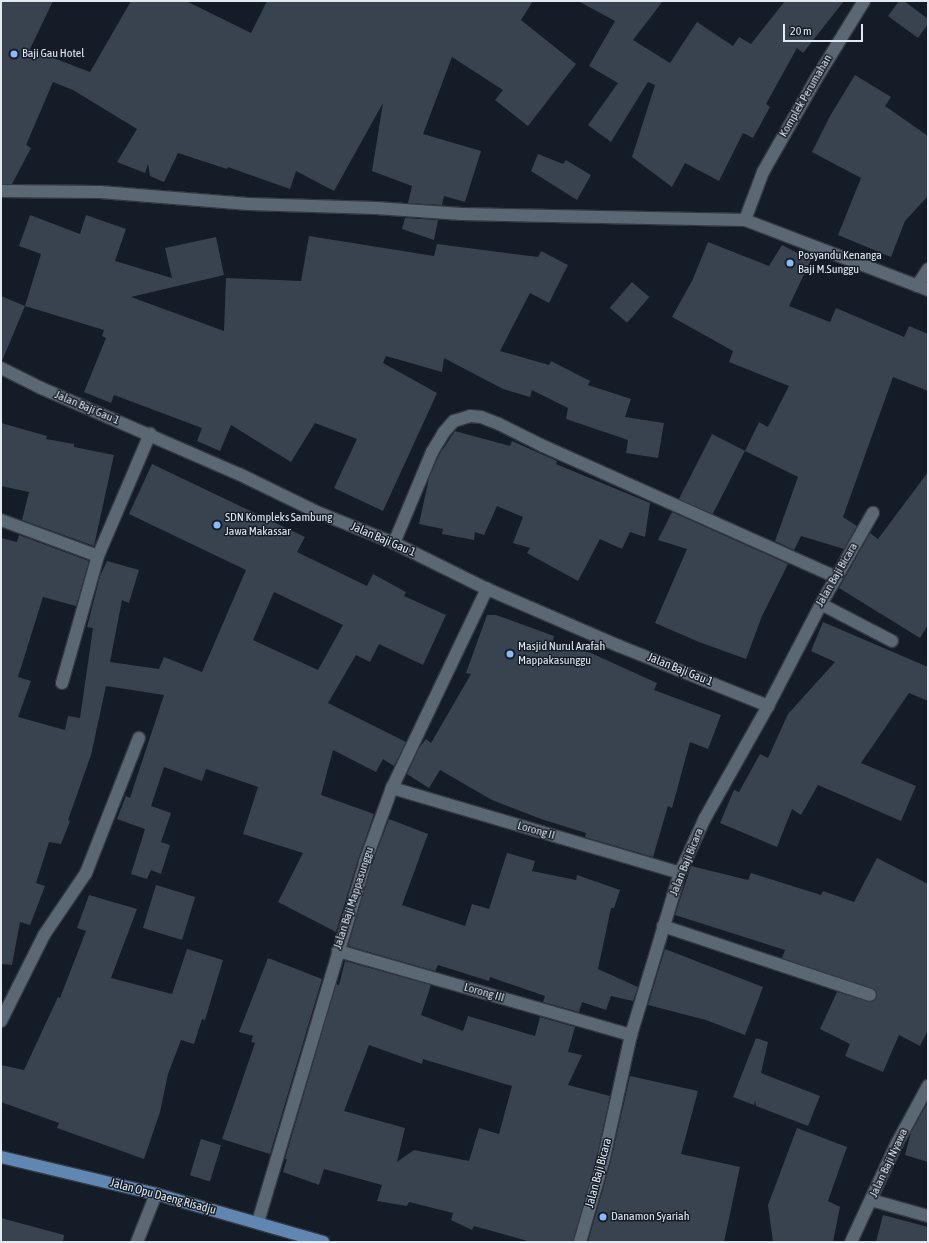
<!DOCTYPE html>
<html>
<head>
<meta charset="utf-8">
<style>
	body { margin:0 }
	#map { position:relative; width:929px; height:1243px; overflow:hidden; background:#131c27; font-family:"Asap Condensed",sans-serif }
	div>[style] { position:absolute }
	.building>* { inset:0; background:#38434f; transform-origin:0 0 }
	.roads { filter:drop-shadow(1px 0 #343841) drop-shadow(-1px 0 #343841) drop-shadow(0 1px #343841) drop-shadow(0 -1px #343841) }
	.minor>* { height:12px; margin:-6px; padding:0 6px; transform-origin:6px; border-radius:6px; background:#5c6774 }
	.major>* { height:12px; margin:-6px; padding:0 6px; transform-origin:6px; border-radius:6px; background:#6086b2 }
	.dots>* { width:11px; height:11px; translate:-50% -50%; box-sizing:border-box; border:2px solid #131c27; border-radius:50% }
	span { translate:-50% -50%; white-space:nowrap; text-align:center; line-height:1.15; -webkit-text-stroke:3px #131c27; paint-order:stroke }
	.poi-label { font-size:12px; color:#e3e9f1 }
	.left { translate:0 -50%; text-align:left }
	.street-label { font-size:12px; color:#e3e9f1 }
	.frame { position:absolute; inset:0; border:2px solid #e3e9f1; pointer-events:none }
	.scale { position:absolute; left:783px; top:24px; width:80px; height:18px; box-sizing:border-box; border:2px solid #e3e9f1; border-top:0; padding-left:5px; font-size:12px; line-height:14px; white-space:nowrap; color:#e3e9f1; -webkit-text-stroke:3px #131c27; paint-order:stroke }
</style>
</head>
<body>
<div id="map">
	<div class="building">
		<i style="clip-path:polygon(1px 1px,53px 1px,30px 49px,90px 72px,131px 1px,186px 1px,251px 33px,267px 1px,533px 1px,521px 20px,576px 64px,528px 126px,495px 100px,503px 90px,452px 57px,423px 134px,481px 151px,465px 202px,444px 196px,442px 205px,408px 203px,412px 186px,372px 171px,383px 103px,334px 191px,296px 171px,290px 189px,228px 167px,227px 169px,178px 153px,164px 182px,150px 176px,148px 164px,145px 173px,117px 162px,137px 129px,73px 90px,53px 82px,26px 145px,31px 148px,12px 184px,1px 184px)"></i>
		<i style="clip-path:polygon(578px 1px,663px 1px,633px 40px,670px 63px,697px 22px,733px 46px,739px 37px,751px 44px,785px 1px,844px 1px,803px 53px,797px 48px,766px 104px,770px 107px,753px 138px,743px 133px,719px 181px,685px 163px,672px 187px,632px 157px,655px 85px,648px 82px,611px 142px,588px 125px,618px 83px,589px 66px,615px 21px)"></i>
		<i style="clip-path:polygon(899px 1px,904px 1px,928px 19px,928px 24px,918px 38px,888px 16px)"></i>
		<i style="clip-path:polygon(855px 75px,891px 97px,885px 106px,928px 136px,928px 196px,905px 221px,891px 257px,838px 235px,861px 178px,812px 152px,830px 116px)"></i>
		<i style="clip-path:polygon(538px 154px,563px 164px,566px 160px,591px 175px,577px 200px,531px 171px)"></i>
		<i style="clip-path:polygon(30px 215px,80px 234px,86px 215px,126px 229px,115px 261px,172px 278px,165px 248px,216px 237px,224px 275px,131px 297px,224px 331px,226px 278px,301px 281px,309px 236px,434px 256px,437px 244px,538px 257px,541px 251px,568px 265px,549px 303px,530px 293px,500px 351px,549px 365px,551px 361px,590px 381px,588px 385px,631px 399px,625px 417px,664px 423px,658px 458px,626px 453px,628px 440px,566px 419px,568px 408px,532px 390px,530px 397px,503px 389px,444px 358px,442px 372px,386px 356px,383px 363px,437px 393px,383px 511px,334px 488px,357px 439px,315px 423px,291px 462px,231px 425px,220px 451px,197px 441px,202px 428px,114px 395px,111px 403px,84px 392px,106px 338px,102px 336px,104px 330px,25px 306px,41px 254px,19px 246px)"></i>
		<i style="clip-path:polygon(405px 218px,438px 220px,434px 240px,402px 229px)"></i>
		<i style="clip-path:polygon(708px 242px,769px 266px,782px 245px,811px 260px,789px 306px,830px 322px,836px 308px,904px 337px,909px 326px,928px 334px,928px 391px,893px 377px,843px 517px,857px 526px,844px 549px,801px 536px,794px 550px,775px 541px,798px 477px,745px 451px,759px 422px,768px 427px,789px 386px,729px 362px,733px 351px,672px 317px,693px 279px)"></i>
		<i style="left:632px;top:282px;width:23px;height:34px;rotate:41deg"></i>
		<i style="clip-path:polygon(1px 296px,25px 306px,2px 361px,1px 361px)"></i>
		<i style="clip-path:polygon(1px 423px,47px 436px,46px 439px,74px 444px,74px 447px,114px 455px,94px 546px,22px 520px,29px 492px,1px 486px)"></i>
		<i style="clip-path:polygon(455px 431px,510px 446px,512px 441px,557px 461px,556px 464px,650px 503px,645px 537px,630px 532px,622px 549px,600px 539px,578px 581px,527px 553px,530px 548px,513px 543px,523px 517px,497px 506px,484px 535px,475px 532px,474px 540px,442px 534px,443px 529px,419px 524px,429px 478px,439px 455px)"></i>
		<i style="left:712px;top:434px;width:37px;height:73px;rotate:27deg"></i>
		<i style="clip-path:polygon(evenodd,152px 464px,305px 537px,297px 552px,367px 586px,373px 574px,406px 592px,404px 596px,446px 615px,423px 665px,379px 644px,370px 662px,356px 655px,328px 703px,406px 742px,394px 766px,383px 759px,376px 772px,333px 750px,321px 795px,374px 814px,358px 860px,336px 932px,278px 902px,303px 853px,243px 834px,258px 787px,206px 769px,202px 781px,164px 767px,151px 806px,171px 813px,161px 842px,170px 845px,161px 874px,151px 870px,147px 879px,131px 874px,145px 829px,117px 819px,126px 796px,130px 798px,164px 695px,106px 686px,91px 755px,68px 820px,70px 821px,61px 844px,49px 842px,36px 883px,45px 886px,30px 925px,20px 922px,12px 965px,1px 964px,1px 538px,17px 542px,19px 535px,89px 561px,76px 606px,43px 597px,18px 677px,31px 681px,18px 717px,65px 730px,68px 716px,80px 718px,93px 628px,87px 627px,100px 576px,107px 561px,139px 570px,129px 603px,122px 600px,110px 662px,159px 669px,164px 657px,202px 672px,246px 570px,129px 514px,152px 464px,274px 592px,343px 625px,318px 670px,253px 640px,274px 592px)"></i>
		<i style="clip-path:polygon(928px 472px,928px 625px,920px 638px,839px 588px,870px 533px,878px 539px)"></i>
		<i style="clip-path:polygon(672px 512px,788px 564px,762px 616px,746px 659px,699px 642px,655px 623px,687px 549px,658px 540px)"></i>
		<i style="clip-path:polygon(487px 615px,496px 615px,554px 636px,552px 643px,591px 653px,657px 683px,654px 690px,721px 715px,708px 749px,690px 742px,672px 808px,668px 806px,653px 857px,585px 837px,586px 833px,541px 819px,492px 800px,440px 770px,429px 788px,407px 774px,419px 748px,426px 739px,431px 743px,471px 674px,466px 673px)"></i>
		<i style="clip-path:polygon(823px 622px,928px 667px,928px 701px,909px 693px,861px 763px,916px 786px,901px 821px,818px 785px,801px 815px,792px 809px,777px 847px,720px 823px,734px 790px,739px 792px,760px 754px,768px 758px,788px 714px,835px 662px,811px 651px)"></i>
		<i style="clip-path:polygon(389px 819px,428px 834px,402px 905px,465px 926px,472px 904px,489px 909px,507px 853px,535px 861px,532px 871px,576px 880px,577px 875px,620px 890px,614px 908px,611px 908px,598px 969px,638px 987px,633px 1001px,611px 996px,606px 1010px,582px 1002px,579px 1012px,543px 1002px,545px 996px,490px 977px,489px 981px,438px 965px,435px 971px,348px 946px,372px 864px)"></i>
		<i style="clip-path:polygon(877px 858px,928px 884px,928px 1030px,920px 1046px,899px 1035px,883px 1072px,845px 1056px,850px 1044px,820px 1029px,837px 992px,871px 1002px,877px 997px,875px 990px,782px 958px,785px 950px,675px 915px,691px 866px,748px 880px,751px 873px,821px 895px,823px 891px,854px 902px)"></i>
		<i style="left:156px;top:885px;width:41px;height:45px;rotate:17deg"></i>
		<i style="clip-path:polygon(89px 895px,137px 909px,111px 978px,172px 994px,187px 949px,223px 960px,205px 1020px,202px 1019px,194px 1044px,181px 1040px,168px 1074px,160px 1112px,144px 1159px,57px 1128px,59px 1123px,1px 1102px,1px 1065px,24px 1070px,58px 997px,60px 998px,86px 931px,77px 928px)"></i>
		<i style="clip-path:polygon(665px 949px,763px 987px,745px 1035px,706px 1020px,648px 1005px)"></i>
		<i style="clip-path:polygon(268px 958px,322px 979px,270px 1154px,222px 1139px,255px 1043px,251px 1042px,253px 1036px,239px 1032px)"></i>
		<i style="clip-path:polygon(evenodd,345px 961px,431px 985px,421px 1015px,463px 1031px,468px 1016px,535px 1036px,540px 1017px,575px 1027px,568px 1052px,582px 1055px,568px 1085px,610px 1096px,596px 1160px,573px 1242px,531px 1242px,474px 1226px,472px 1230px,451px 1220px,453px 1213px,409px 1202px,407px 1206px,377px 1201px,382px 1185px,324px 1169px,319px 1185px,283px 1172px,287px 1159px,285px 1159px,336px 984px,339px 985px,345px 961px,369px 1045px,422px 1064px,423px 1059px,512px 1086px,499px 1134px,479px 1128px,469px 1161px,414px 1150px,397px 1162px,405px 1128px,344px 1111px,369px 1045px)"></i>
		<i style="clip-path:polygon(756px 1038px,768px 1042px,761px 1073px,820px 1096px,808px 1126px,756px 1106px,755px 1100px,754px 1105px,733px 1097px)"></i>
		<i style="clip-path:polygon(630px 1076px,698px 1091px,681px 1154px,740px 1167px,724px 1242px,588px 1242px,610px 1164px)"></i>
		<i style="clip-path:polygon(928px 1102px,928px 1162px,905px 1155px,911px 1132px)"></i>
		<i style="clip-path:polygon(797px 1128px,847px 1147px,828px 1201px,840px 1207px,833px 1242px,773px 1242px,768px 1205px)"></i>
		<i style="left:201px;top:1139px;width:21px;height:38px;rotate:17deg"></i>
		<i style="clip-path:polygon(883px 1215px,928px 1227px,928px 1242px,876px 1242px)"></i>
		<i style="clip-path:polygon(1px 1218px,64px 1235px,63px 1242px,1px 1242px)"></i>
	</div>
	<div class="roads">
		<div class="minor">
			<i style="left:864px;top:1px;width:92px;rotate:121.6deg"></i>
			<i style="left:816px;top:79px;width:107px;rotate:119.7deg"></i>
			<i style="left:763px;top:172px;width:51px;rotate:110.6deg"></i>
			<i style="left:745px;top:220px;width:196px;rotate:20.9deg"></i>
			<i style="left:1px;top:191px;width:99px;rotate:0.6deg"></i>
			<i style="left:100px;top:192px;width:149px;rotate:4.6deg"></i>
			<i style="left:249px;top:204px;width:127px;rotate:1.8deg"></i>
			<i style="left:376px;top:208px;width:86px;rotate:4deg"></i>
			<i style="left:462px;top:214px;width:283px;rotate:1.2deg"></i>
			<i style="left:917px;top:286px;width:20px;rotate:-57deg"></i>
			<i style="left:1px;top:368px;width:45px;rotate:26.6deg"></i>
			<i style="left:41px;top:388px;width:216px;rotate:23.5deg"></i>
			<i style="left:239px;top:474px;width:87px;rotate:26deg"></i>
			<i style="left:317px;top:512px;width:83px;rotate:21.9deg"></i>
			<i style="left:394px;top:543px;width:104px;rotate:26.3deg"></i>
			<i style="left:487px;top:589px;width:144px;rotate:23.4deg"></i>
			<i style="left:619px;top:646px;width:161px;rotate:21.9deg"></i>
			<i style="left:1px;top:520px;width:103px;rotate:20.4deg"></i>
			<i style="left:394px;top:543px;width:99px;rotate:-67.3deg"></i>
			<i style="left:432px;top:452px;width:23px;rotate:-59deg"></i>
			<i style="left:444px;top:432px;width:15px;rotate:-48deg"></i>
			<i style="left:454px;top:421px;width:17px;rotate:-17deg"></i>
			<i style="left:470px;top:416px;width:11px;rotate:5deg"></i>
			<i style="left:481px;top:417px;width:19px;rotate:21deg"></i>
			<i style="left:499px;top:424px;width:49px;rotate:26.6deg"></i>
			<i style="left:543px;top:446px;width:321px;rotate:24.1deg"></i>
			<i style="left:821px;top:604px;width:80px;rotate:27.5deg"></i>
			<i style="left:62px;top:683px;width:132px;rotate:-74.2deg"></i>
			<i style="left:98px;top:556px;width:133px;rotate:-66.9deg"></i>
			<i style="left:392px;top:788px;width:300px;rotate:16.4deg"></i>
			<i style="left:663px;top:926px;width:218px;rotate:18.4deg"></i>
			<i style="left:338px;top:951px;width:305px;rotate:16deg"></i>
			<i style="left:1px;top:1021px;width:96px;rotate:-63.4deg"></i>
			<i style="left:44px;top:935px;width:75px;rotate:-55.9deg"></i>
			<i style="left:86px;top:873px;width:145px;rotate:-68.6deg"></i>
			<i style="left:871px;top:1200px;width:59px;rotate:15.7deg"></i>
			<i style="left:258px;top:1222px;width:376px;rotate:-73.4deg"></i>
			<i style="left:365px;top:862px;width:79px;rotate:-70deg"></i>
			<i style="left:392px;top:788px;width:221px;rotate:-64.5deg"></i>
			<i style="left:137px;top:1242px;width:52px;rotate:-68.4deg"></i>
			<i style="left:580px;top:1242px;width:83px;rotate:-74deg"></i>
			<i style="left:603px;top:1162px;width:130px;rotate:-77.6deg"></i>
			<i style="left:631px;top:1035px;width:169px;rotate:-73.2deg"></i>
			<i style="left:680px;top:873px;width:60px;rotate:-65.6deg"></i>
			<i style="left:705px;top:818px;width:129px;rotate:-60.6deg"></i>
			<i style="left:768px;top:706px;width:115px;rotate:-62.5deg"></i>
			<i style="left:821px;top:604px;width:105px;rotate:-60.3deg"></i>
			<i style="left:851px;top:1242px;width:109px;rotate:-65.1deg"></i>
			<i style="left:897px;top:1143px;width:65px;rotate:-61.5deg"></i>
		</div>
		<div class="major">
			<i style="left:1px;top:1157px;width:159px;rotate:13.4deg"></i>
			<i style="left:156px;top:1194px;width:174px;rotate:16deg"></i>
		</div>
	</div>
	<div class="dots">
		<i style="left:14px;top:54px;background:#85bbfb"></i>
		<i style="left:790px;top:263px;background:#85bbfb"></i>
		<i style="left:217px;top:525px;background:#85bbfb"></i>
		<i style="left:510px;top:654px;background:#85bbfb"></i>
		<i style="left:603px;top:1217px;background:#85bbfb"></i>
	</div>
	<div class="poi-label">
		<span class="left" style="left:22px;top:54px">Baji Gau Hotel</span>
		<span class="left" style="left:798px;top:263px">Posyandu Kenanga<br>Baji M.Sunggu</span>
		<span class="left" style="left:225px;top:525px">SDN Kompleks Sambung<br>Jawa Makassar</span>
		<span class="left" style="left:518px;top:654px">Masjid Nurul Arafah<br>Mappakasunggu</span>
		<span class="left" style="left:611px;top:1217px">Danamon Syariah</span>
	</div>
	<div class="street-label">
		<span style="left:806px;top:96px;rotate:-60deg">Komplek Perumahan</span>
		<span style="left:87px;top:408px;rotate:23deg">Jalan Baji Gau 1</span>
		<span style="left:383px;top:540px;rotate:23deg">Jalan Baji Gau 1</span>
		<span style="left:837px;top:575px;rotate:-60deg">Jalan Baji Bicara</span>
		<span style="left:680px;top:670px;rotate:22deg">Jalan Baji Gau 1</span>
		<span style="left:536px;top:831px;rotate:16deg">Lorong II</span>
		<span style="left:687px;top:862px;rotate:-68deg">Jalan Baji Bicara</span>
		<span style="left:354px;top:898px;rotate:-72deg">Jalan Baji Mappasunggu</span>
		<span style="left:484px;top:993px;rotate:16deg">Lorong III</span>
		<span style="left:889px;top:1163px;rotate:-65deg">Jalan Baji Nyawa</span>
		<span style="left:599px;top:1173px;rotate:-75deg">Jalan Baji Bicara</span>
		<span style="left:163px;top:1197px;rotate:15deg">Jalan Opu Daeng Risadju</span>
	</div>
	<div class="frame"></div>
	<div class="scale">20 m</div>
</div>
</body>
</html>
